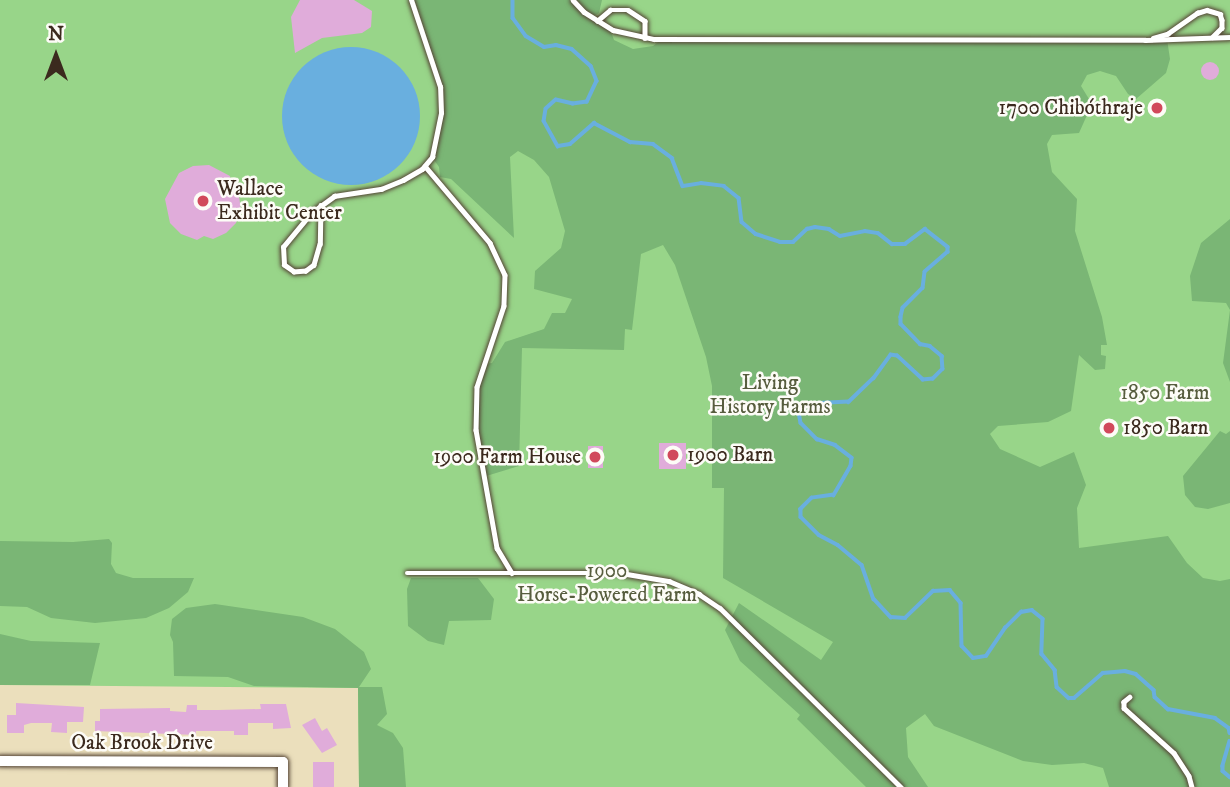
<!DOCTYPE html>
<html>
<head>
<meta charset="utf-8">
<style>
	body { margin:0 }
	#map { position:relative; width:1230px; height:787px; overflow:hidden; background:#ebdfbc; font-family:"IM FELL DW Pica",serif }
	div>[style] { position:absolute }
	.green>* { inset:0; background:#98d589 }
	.forest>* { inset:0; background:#7ab675 }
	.water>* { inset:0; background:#69afdf }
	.round { border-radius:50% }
	.stream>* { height:3.5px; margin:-1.75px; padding:0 1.75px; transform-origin:1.75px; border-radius:1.75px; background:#69afdf }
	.building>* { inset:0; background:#e0acda; transform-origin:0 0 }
	.roads { filter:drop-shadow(0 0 2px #554536) drop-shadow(0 0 2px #554536) }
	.lane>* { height:4.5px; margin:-2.25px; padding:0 2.25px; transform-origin:2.25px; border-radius:2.25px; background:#fff }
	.street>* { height:10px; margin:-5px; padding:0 5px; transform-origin:5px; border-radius:5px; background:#fff }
	.dots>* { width:19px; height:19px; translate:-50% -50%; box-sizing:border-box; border:4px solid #fdfcf7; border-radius:50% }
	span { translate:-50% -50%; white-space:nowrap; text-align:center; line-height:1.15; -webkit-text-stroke:5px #fdfcf7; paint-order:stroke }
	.poi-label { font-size:21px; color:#3b2a1e }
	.right { translate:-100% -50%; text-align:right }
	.left { translate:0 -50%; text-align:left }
	.park-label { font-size:21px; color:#575d3e }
	.street-label { font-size:21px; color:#3b2a1e }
	.north { position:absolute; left:21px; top:21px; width:70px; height:70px; -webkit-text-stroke:5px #fdfcf7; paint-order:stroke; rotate:0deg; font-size:19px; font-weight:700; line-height:28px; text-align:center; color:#3b2a1e }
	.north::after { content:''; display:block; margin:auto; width:24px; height:32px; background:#3b2a1e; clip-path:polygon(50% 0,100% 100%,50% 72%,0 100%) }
</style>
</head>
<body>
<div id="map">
	<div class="green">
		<i style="clip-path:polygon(0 0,1230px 0,1230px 787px,359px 787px,358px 688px,0 685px)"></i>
	</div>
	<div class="forest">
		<i style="clip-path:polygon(411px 0,602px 0,599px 13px,592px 17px,610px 29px,614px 40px,633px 49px,653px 46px,662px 39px,1167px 39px,1170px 59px,1166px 73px,1136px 99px,1128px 94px,1116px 76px,1100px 71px,1087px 75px,1081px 86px,1092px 104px,1079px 133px,1052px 135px,1047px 144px,1052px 172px,1077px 199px,1075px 231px,1102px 317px,1107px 345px,1101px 345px,1101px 355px,1106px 356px,1105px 369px,1095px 370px,1079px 355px,1071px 411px,1048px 422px,998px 426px,990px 434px,1000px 449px,1040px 467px,1074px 452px,1086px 485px,1077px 508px,1079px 548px,1168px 536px,1187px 563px,1203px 578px,1220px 581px,1230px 579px,1230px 787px,1109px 787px,1103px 768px,1084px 763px,1052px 765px,1023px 761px,934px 726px,925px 714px,906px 728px,908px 757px,928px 787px,866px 787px,797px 719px,800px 715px,740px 661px,725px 630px,739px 603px,821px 660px,833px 642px,723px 578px,724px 488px,712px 488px,712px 386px,706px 357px,675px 265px,663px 245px,641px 254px,632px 330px,625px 329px,624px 350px,522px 348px,519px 466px,483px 477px,476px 430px,477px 387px,483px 364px,492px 363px,505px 342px,544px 329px,552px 313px,565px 313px,572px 299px,534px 289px,535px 271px,561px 248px,565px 231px,549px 177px,534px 160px,518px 151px,510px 157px,514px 238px,451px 179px,440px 177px,439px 167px,432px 157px,441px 113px,440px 87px)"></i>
		<i style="clip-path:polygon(1230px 219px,1230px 382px,1223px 363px,1230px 310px,1226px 303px,1192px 301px,1190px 276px,1201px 243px)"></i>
		<i style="clip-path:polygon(1220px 431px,1226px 434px,1230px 431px,1230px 503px,1208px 509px,1195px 507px,1185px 495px,1183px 476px)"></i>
		<i style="clip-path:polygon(109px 539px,112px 543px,111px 564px,116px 573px,133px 578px,194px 578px,188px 592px,169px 608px,146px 618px,95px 623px,51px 618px,27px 607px,0 606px,0 541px,73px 542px)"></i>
		<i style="clip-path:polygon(411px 578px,478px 578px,494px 599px,491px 620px,449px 621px,444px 645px,428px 641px,408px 626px,407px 589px)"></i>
		<i style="clip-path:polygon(215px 604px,303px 617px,335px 629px,364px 652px,371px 669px,359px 687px,382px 687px,387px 714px,377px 725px,393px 733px,403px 748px,406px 787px,359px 787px,358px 688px,254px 686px,228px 677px,174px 676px,173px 642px,170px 635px,172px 619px,186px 608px)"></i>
		<i style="clip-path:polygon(0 634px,31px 641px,100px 643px,90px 685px,0 685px)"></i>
	</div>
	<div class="water">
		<i class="round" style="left:282px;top:47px;width:138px;height:138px"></i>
	</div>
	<div class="stream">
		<i style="left:513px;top:0;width:18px;rotate:90deg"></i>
		<i style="left:513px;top:18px;width:22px;rotate:54deg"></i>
		<i style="left:526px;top:36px;width:21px;rotate:31deg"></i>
		<i style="left:544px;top:47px;width:12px;rotate:-9deg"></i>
		<i style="left:556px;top:45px;width:16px;rotate:14deg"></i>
		<i style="left:572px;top:49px;width:25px;rotate:42deg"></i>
		<i style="left:591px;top:66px;width:16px;rotate:68deg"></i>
		<i style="left:597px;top:81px;width:23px;rotate:115deg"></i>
		<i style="left:587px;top:102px;width:14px;rotate:172deg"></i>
		<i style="left:573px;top:104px;width:17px;rotate:-167deg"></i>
		<i style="left:556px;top:100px;width:13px;rotate:138deg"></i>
		<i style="left:546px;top:109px;width:12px;rotate:99deg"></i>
		<i style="left:544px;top:121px;width:29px;rotate:61deg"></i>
		<i style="left:558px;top:146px;width:12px;rotate:-9deg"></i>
		<i style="left:570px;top:144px;width:32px;rotate:-41deg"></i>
		<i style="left:594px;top:123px;width:41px;rotate:27.8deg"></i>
		<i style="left:630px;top:142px;width:23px;rotate:5deg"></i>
		<i style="left:653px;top:144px;width:24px;rotate:36deg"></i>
		<i style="left:672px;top:158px;width:30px;rotate:69deg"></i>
		<i style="left:683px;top:186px;width:18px;rotate:-9deg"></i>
		<i style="left:701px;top:183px;width:23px;rotate:7deg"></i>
		<i style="left:724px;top:186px;width:19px;rotate:39deg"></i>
		<i style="left:739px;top:198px;width:24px;rotate:83deg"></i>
		<i style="left:742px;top:222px;width:18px;rotate:41deg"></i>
		<i style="left:756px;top:234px;width:25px;rotate:18deg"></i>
		<i style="left:780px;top:242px;width:13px"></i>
		<i style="left:793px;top:242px;width:19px;rotate:-43deg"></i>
		<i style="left:807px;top:229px;width:8px;rotate:-14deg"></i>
		<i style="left:815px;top:227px;width:14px;rotate:8deg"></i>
		<i style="left:829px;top:229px;width:13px;rotate:32deg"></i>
		<i style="left:840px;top:236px;width:25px;rotate:-11deg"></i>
		<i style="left:865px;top:231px;width:13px;rotate:9deg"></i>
		<i style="left:878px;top:233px;width:18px;rotate:38deg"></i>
		<i style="left:892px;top:244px;width:13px"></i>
		<i style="left:905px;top:244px;width:25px;rotate:-37deg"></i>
		<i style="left:925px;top:229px;width:29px;rotate:38deg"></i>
		<i style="left:948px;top:247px;width:5px;rotate:90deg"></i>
		<i style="left:948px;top:252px;width:30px;rotate:139deg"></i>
		<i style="left:925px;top:272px;width:16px;rotate:97deg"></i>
		<i style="left:923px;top:288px;width:28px;rotate:135deg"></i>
		<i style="left:903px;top:308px;width:9px;rotate:103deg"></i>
		<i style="left:901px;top:317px;width:7px;rotate:90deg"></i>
		<i style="left:901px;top:324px;width:28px;rotate:46deg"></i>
		<i style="left:920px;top:344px;width:10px;rotate:11deg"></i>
		<i style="left:930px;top:346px;width:16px;rotate:40deg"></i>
		<i style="left:942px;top:356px;width:13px;rotate:86deg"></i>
		<i style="left:943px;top:369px;width:14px;rotate:135deg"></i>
		<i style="left:933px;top:379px;width:10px;rotate:174deg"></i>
		<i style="left:923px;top:380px;width:35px;rotate:-137deg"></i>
		<i style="left:897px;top:356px;width:6px;rotate:-171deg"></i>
		<i style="left:891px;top:355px;width:29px;rotate:126deg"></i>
		<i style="left:874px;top:378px;width:35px;rotate:136deg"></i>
		<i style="left:849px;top:402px;width:41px;rotate:177.2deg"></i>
		<i style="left:808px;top:404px;width:12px;rotate:138deg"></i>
		<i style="left:799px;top:412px;width:11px;rotate:80deg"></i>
		<i style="left:801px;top:423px;width:23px;rotate:45deg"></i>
		<i style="left:817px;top:439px;width:19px;rotate:18deg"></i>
		<i style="left:835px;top:445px;width:21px;rotate:37deg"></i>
		<i style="left:852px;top:458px;width:8px;rotate:97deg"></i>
		<i style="left:851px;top:466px;width:34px;rotate:120deg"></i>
		<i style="left:834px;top:495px;width:22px;rotate:172deg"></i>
		<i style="left:812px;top:498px;width:16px;rotate:135deg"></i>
		<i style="left:801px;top:509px;width:8px;rotate:90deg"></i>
		<i style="left:801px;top:517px;width:25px;rotate:45deg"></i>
		<i style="left:819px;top:535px;width:21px;rotate:28deg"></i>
		<i style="left:838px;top:545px;width:31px;rotate:40deg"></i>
		<i style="left:862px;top:565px;width:36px;rotate:71deg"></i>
		<i style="left:874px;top:599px;width:25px;rotate:47deg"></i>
		<i style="left:891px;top:617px;width:14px;rotate:4deg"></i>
		<i style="left:905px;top:618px;width:39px;rotate:-44deg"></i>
		<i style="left:933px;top:591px;width:17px;rotate:-3deg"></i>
		<i style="left:950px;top:590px;width:17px;rotate:50deg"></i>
		<i style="left:961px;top:603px;width:43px;rotate:88.7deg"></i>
		<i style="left:962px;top:646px;width:16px;rotate:47deg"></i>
		<i style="left:973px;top:658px;width:13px;rotate:-9deg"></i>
		<i style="left:986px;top:656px;width:34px;rotate:-56deg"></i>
		<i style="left:1005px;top:628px;width:23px;rotate:-45deg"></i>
		<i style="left:1021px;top:612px;width:11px;rotate:-10deg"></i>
		<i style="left:1032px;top:610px;width:14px;rotate:39deg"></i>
		<i style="left:1043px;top:619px;width:35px;rotate:92deg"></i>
		<i style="left:1042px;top:654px;width:21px;rotate:51deg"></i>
		<i style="left:1055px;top:670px;width:17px;rotate:83deg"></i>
		<i style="left:1057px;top:687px;width:16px;rotate:43deg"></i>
		<i style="left:1069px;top:698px;width:5px"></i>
		<i style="left:1074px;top:698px;width:38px;rotate:-41deg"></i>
		<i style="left:1103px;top:673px;width:22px;rotate:-5deg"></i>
		<i style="left:1125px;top:671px;width:11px;rotate:15deg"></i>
		<i style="left:1136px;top:674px;width:24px;rotate:42deg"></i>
		<i style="left:1154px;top:690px;width:7px;rotate:82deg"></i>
		<i style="left:1155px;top:697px;width:18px;rotate:43deg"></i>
		<i style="left:1168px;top:709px;width:48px;rotate:10.8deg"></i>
		<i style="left:1215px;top:718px;width:17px;rotate:36deg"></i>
		<i style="left:1229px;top:728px;width:5px;rotate:79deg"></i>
		<i style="left:1230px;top:741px;width:26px;rotate:106deg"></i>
		<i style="left:1223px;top:766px;width:5px;rotate:90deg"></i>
		<i style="left:1223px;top:771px;width:9px;rotate:41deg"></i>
	</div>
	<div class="building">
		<i style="clip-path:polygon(300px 0,354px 0,372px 11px,371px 27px,362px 33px,322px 38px,295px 53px,291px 17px)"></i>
		<i class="round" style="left:1201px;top:62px;width:18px;height:18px"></i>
		<i style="clip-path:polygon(209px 165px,230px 176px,232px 186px,238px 189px,241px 210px,236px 223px,226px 233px,213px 239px,204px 236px,197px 240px,181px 234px,170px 223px,165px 199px,179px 173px,193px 166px)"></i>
		<i style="left:659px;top:443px;width:27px;height:26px"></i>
		<i style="left:588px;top:446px;width:15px;height:22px"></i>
		<i style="clip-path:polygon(16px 703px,84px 707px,83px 722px,67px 722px,67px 733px,51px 732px,52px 723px,31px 723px,24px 725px,24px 733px,7px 733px,7px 715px,16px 715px)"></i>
		<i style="clip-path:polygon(260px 704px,286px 704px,291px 728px,273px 729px,273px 723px,248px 723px,248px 735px,234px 735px,234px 731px,196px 731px,196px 735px,95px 731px,95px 721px,100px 721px,100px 709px,170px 708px,170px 711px,186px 712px,187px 705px,197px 705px,197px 710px,218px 710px,261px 709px)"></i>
		<i style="clip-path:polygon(315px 718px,322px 731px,327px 728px,337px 745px,322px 753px,302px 725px)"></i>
		<i style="left:313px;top:762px;width:21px;height:25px"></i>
	</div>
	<div class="roads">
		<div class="lane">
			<i style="left:573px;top:0;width:16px;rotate:47deg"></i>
			<i style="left:584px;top:12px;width:34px;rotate:32deg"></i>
			<i style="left:613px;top:30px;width:42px;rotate:12.4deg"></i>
			<i style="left:654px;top:39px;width:491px;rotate:0.1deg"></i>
			<i style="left:1145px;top:40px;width:85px;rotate:-2deg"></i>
			<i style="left:597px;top:21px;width:17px;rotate:-40deg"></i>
			<i style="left:610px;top:10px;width:18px"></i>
			<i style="left:628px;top:10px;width:20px;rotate:33deg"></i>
			<i style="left:645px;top:21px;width:17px;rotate:90deg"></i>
			<i style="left:1153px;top:38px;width:15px;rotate:-16deg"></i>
			<i style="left:1167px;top:34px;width:37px;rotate:-35deg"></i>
			<i style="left:1197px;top:13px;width:10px;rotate:-17deg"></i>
			<i style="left:1207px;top:10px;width:14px;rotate:17deg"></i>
			<i style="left:1220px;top:14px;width:6px;rotate:72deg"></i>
			<i style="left:1222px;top:20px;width:8px;rotate:90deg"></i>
			<i style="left:1222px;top:28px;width:13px;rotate:135deg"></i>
			<i style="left:425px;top:166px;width:101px;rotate:49.8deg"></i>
			<i style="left:490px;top:243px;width:35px;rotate:65deg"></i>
			<i style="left:505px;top:275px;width:31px;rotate:92deg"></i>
			<i style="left:504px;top:306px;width:85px;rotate:108.4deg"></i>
			<i style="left:477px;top:387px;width:43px;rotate:91.3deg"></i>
			<i style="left:476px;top:430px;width:120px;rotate:79.9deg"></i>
			<i style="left:497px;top:548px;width:29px;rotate:59deg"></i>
			<i style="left:321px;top:205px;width:39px;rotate:91deg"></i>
			<i style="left:320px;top:244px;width:22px;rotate:106deg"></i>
			<i style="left:314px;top:265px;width:10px;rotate:143deg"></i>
			<i style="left:306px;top:271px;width:12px;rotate:175deg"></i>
			<i style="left:294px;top:272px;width:12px;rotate:-145deg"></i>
			<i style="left:284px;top:265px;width:18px;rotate:-93deg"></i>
			<i style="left:283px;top:247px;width:44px;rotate:-50.5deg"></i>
			<i style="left:311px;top:213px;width:29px;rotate:-36deg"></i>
			<i style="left:334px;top:196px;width:48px;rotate:-8.5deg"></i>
			<i style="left:381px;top:189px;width:24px;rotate:-22deg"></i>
			<i style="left:403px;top:180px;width:22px;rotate:-30deg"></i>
			<i style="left:422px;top:169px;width:16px;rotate:-50deg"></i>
			<i style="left:432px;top:157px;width:45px;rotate:-78.4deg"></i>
			<i style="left:441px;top:113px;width:26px;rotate:-92deg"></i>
			<i style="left:440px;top:87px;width:92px;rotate:-108.4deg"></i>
			<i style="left:407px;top:573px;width:214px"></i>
			<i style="left:621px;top:573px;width:49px;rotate:9.5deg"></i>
			<i style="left:669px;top:581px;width:33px;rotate:23deg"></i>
			<i style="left:699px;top:594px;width:25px;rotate:34deg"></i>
			<i style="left:720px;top:608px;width:255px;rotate:44.7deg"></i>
			<i style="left:1130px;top:697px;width:8px;rotate:140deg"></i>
			<i style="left:1124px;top:702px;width:6px;rotate:90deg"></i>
			<i style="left:1124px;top:708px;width:67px;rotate:42deg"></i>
			<i style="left:1174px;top:753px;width:27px;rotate:57deg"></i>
			<i style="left:1189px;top:776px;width:11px;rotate:75deg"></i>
		</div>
		<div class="street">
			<i style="left:0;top:761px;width:283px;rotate:0.2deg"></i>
			<i style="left:283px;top:762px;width:25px;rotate:90deg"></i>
		</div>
	</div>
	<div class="dots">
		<i style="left:1157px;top:108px;background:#d1495b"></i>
		<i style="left:203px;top:201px;background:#d1495b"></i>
		<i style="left:1109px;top:428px;background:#d1495b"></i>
		<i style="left:673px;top:455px;background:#d1495b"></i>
		<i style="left:595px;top:457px;background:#d1495b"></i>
	</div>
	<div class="poi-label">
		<span class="right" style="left:1143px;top:108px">1700 Chibóthraje</span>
		<span class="left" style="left:217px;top:201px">Wallace<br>Exhibit Center</span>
		<span class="left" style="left:1123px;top:428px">1850 Barn</span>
		<span class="left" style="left:687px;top:455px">1900 Barn</span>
		<span class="right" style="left:581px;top:457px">1900 Farm House</span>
	</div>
	<div class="park-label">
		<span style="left:770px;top:395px">Living<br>History Farms</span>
		<span style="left:1165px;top:393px">1850 Farm</span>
		<span style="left:607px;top:583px">1900<br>Horse-Powered Farm</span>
	</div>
	<div class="street-label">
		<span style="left:142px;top:743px">Oak Brook Drive</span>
	</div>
	<div class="north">N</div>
</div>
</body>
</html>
